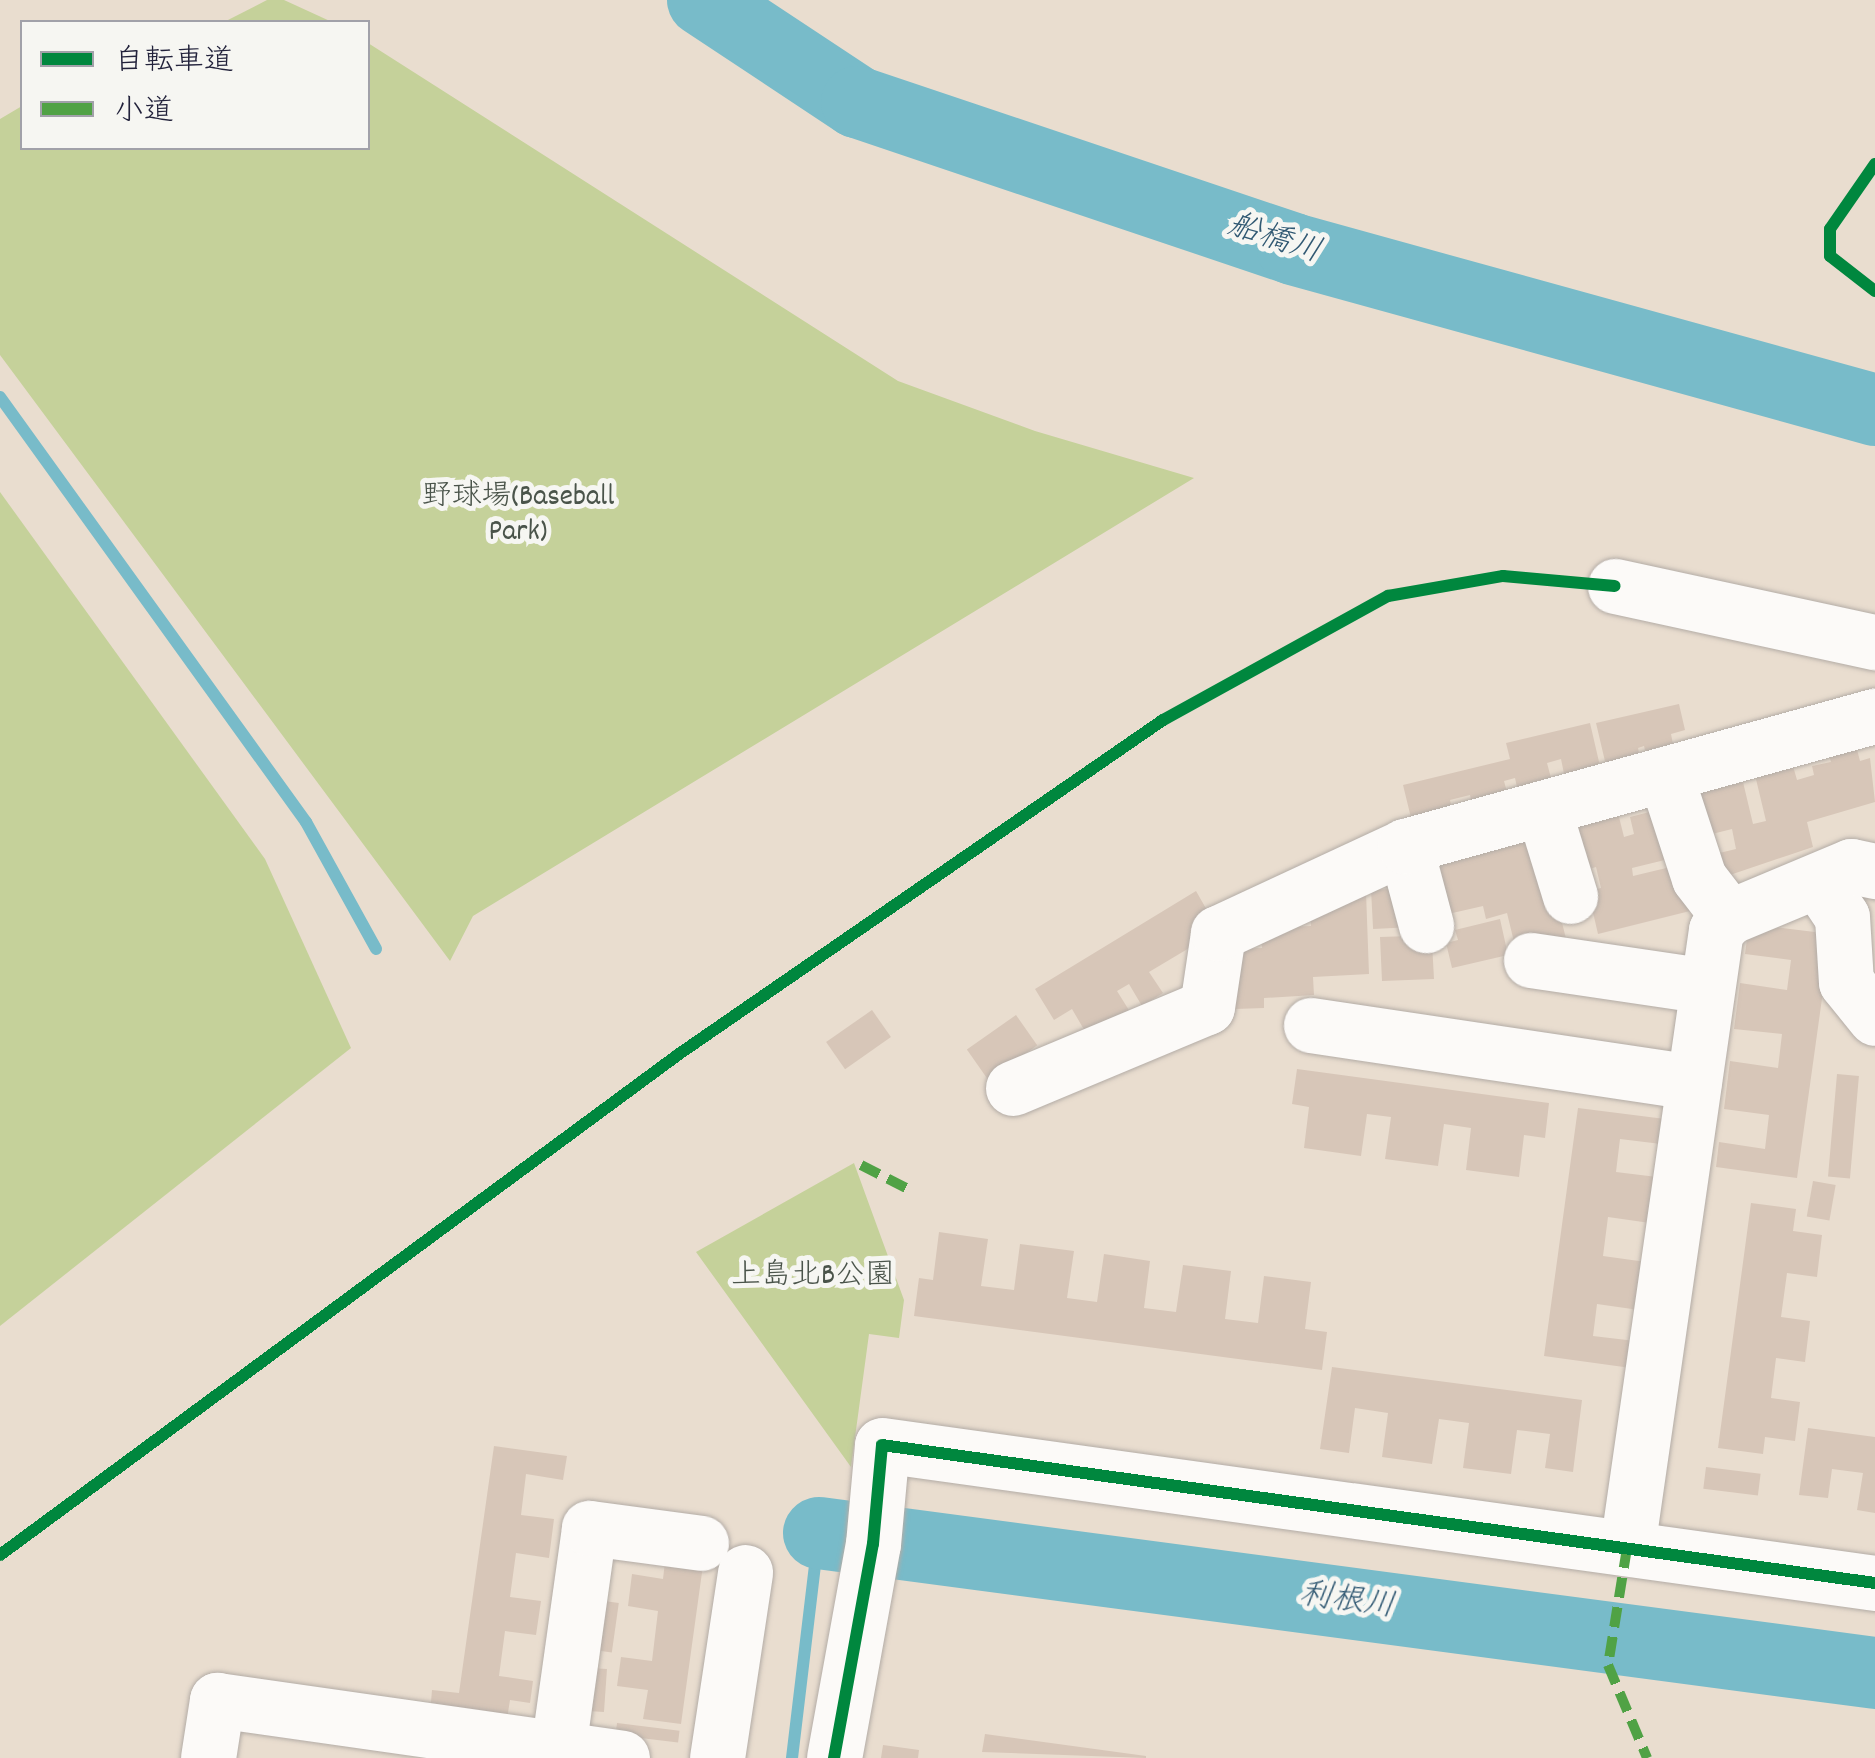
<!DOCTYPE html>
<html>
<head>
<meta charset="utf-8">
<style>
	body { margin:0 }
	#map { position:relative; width:1875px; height:1758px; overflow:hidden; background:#e9ddcf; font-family:Dekko,"Klee One",sans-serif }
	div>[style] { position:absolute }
	.green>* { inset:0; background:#c5d19a }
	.stream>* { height:12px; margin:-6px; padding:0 6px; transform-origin:6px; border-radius:6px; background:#78bbc9 }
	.river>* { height:72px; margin:-36px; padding:0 36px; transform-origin:36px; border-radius:36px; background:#78bbc9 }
	.building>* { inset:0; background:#d7c6b8; transform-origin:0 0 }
	.roads { filter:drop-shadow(0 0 2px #b3aca6) drop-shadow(0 0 2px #b3aca6) }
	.minor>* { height:55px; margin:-27.5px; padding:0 27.5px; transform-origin:27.5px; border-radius:27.5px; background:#fcfaf8 }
	.quiet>* { height:10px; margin-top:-5px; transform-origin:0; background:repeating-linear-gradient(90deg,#50a245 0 20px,transparent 0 30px) }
	.cycleway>* { height:12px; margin:-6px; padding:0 6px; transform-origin:6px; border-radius:6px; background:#00873e }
	span { translate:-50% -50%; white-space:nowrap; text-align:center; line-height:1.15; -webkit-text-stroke:10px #f6f6f2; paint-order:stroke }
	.park-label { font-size:30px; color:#4a544a }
	.water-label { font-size:32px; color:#315973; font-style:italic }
	.legend { position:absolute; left:20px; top:20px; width:350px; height:130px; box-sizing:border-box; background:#f6f6f2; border:2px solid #a1a1a9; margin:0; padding:12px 18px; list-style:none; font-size:30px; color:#22223b }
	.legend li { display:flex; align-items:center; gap:20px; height:50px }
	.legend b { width:50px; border:2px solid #a1a1a9 }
</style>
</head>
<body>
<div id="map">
	<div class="green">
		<i style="clip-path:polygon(267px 0,284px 0,332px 22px,224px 22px)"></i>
		<i style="clip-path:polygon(368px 43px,898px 381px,1035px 431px,1194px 478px,473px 916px,450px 961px,0 355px,0 119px,22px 106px,22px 148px,368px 148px)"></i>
		<i style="clip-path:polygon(0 492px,265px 859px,351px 1048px,0 1326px)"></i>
		<i style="clip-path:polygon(854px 1163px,904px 1300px,899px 1338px,869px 1334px,851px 1467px,696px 1252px)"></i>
	</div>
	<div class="stream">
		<i style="left:0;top:397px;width:524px;rotate:54.25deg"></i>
		<i style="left:306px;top:822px;width:145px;rotate:61.1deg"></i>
		<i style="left:792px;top:1758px;width:227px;rotate:-83.2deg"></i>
	</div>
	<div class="river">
		<i style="left:703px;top:0;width:185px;rotate:33.5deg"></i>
		<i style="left:857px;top:102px;width:460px;rotate:18.6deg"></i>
		<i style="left:1293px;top:249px;width:604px;rotate:15.46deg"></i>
		<i style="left:819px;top:1533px;width:1065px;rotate:7.55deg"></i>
	</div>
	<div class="building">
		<i style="clip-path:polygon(1679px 704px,1685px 730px,1671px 734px,1676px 759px,1649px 766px,1644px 746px,1638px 748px,1642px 765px,1608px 774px,1596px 723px)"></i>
		<i style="clip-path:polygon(1590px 723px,1603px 779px,1567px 788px,1561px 759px,1547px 763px,1555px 793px,1520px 801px,1515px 778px,1504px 781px,1510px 804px,1474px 813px,1470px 795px,1450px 800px,1454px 817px,1413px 826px,1403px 785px,1510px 759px,1506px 743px)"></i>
		<i style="clip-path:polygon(1855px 742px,1860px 761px,1870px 758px,1875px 802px,1807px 822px,1813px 847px,1721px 878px,1715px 854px,1736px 849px,1732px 829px,1708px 835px,1697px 793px,1743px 782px,1753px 824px,1766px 821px,1755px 775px,1793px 766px,1797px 780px,1814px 775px,1812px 766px,1831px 762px,1827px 748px)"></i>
		<i style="clip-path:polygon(1665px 808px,1677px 857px,1632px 868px,1633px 876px,1683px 864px,1694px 910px,1598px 934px,1588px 891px,1601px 888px,1596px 867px,1583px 871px,1571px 824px,1618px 813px,1624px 837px,1634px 834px,1630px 817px)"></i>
		<i style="clip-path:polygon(1541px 835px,1566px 939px,1516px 950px,1507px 913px,1486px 919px,1483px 906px,1448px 914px,1434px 860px)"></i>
		<i style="left:1411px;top:888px;width:39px;height:40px;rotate:87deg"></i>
		<i style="clip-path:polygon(1196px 891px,1208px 912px,1206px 938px,1149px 972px,1163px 993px,1142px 1006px,1129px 984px,1117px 991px,1132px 1015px,1086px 1033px,1072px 1009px,1054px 1020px,1035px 989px)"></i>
		<i style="clip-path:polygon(1366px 892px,1369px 974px,1313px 977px,1314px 995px,1264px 998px,1264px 1008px,1235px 1009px,1231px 949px,1262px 948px,1261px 928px,1311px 926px,1310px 904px)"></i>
		<i style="clip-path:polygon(1500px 919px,1508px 955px,1452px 968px,1446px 943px,1458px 940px,1455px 930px)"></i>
		<i style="clip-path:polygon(1749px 924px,1831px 934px,1797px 1178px,1716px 1167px,1719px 1142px,1765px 1149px,1769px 1115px,1724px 1109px,1730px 1061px,1778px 1068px,1782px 1034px,1734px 1029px,1740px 983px,1787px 990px,1791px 960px,1745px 954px)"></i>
		<i style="clip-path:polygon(1410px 936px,1432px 943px,1434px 979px,1382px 981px,1380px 937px)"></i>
		<i style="left:872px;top:1010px;width:33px;height:56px;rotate:55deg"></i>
		<i style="left:1016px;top:1015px;width:37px;height:60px;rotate:55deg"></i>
		<i style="clip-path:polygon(1297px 1069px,1549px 1103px,1545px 1138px,1524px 1135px,1519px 1177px,1466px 1170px,1471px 1128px,1444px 1124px,1438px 1166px,1385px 1159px,1391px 1117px,1367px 1114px,1361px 1156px,1304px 1148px,1309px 1107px,1292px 1104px)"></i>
		<i style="left:1837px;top:1074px;width:22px;height:103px;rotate:5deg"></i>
		<i style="clip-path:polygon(1578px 1108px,1665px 1119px,1661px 1144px,1620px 1139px,1616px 1172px,1657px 1177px,1650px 1223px,1608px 1217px,1603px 1256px,1646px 1262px,1639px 1310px,1597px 1304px,1593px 1336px,1635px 1341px,1631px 1368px,1544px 1356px)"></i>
		<i style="left:1813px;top:1181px;width:23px;height:36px;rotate:10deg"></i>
		<i style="clip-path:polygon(1751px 1203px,1796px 1209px,1793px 1231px,1822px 1235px,1817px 1277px,1787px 1273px,1781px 1317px,1810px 1321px,1805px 1362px,1776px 1358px,1771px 1398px,1800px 1402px,1795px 1441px,1765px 1437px,1763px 1454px,1718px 1448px)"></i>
		<i style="clip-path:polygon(939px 1232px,988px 1239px,981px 1286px,1014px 1290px,1020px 1244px,1074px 1251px,1067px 1298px,1097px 1302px,1104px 1254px,1150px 1261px,1144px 1308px,1176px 1312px,1183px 1265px,1231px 1271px,1225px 1319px,1258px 1323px,1264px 1276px,1311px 1282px,1305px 1329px,1327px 1332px,1322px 1370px,914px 1316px,919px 1278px,933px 1280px)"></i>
		<i style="clip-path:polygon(1332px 1367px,1582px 1400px,1573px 1472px,1545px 1468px,1550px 1434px,1517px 1430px,1511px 1474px,1463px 1468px,1469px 1423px,1439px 1419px,1432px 1464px,1382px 1457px,1388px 1413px,1355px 1408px,1349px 1453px,1320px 1449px)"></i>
		<i style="clip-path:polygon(1808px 1428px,1875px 1437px,1875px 1513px,1857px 1510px,1863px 1473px,1832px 1469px,1828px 1498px,1799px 1495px)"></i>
		<i style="clip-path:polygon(494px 1446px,567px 1456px,563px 1480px,526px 1474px,521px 1515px,554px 1519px,549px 1558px,516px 1553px,510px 1597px,541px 1601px,536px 1635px,505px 1631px,499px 1676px,533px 1681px,530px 1703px,510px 1700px,506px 1725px,430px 1714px,432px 1690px,459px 1693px)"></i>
		<i style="left:1706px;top:1467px;width:55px;height:22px;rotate:7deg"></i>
		<i style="clip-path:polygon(666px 1553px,704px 1558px,681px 1724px,643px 1719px,648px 1690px,617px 1686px,621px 1657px,652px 1661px,658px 1611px,628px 1606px,632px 1574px,663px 1579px)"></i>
		<i style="left:597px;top:1600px;width:22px;height:50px;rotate:8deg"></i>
		<i style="left:591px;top:1668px;width:16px;height:43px;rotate:4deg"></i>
		<i style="left:617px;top:1723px;width:63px;height:12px;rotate:7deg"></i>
		<i style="clip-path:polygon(985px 1734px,1146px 1756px,1146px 1758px,982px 1752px)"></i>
		<i style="clip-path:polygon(883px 1745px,919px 1750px,918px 1758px,881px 1758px)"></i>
	</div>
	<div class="roads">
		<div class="minor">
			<i style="left:1615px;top:586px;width:266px;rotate:12.2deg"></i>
			<i style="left:1665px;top:774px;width:109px;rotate:71.9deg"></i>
			<i style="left:1699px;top:878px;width:49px;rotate:52.4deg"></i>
			<i style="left:1543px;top:808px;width:92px;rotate:72.9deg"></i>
			<i style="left:1405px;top:846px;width:82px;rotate:75.1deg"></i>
			<i style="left:1818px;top:881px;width:43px;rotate:56.3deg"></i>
			<i style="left:1842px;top:917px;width:65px;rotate:86.5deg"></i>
			<i style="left:1846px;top:982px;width:46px;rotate:51.1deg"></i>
			<i style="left:1531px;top:960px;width:178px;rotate:8.4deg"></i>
			<i style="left:1311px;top:1025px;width:387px;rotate:8.5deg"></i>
			<i style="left:1013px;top:1088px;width:210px;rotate:-22.7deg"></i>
			<i style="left:1207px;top:1007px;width:75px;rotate:-81.5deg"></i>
			<i style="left:1218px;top:933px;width:206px;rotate:-24.9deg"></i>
			<i style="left:1405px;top:846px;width:488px;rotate:-15.5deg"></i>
			<i style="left:1627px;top:1548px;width:624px;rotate:-81.81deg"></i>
			<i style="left:1716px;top:930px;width:18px;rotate:-45deg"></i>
			<i style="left:1729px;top:917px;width:132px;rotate:-22.7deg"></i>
			<i style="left:1851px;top:866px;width:25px;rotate:12deg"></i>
			<i style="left:558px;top:1749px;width:223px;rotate:-82deg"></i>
			<i style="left:589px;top:1528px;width:113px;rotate:7.6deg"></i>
			<i style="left:208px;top:1758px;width:59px;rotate:-81.2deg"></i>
			<i style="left:217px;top:1700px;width:409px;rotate:8.1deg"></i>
			<i style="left:717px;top:1758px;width:188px;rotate:-81.4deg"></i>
			<i style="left:834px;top:1758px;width:218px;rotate:-79.7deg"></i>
			<i style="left:873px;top:1544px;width:99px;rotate:-84.8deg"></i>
			<i style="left:882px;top:1445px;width:1003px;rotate:7.91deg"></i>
		</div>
	</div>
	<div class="quiet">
		<i style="left:861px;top:1165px;width:55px;rotate:27deg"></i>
		<i style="left:1627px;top:1548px;width:119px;rotate:99.2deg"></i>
		<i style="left:1608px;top:1665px;width:101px;rotate:67.2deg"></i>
	</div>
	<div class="cycleway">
		<i style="left:1875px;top:164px;width:79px;rotate:124.7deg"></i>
		<i style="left:1830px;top:229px;width:27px;rotate:90deg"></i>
		<i style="left:1830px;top:256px;width:57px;rotate:37.9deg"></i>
		<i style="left:0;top:1555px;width:844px;rotate:-36.42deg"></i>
		<i style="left:679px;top:1054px;width:588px;rotate:-34.61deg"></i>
		<i style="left:1163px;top:720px;width:257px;rotate:-28.9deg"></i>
		<i style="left:1388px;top:596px;width:117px;rotate:-9.9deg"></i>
		<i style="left:1503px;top:576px;width:112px;rotate:5.1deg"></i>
		<i style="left:834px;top:1758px;width:218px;rotate:-79.7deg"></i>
		<i style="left:873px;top:1544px;width:99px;rotate:-84.8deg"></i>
		<i style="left:882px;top:1445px;width:1003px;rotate:7.91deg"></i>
	</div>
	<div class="park-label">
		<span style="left:518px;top:516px">野球場(Baseball<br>Park)</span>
		<span style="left:813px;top:1278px">上島北B公園</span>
	</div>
	<div class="water-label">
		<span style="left:1274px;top:241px;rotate:18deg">船橋川</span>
		<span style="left:1347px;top:1603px;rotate:8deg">利根川</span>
	</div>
	<ul class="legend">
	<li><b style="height:12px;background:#00873e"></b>自転車道</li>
	<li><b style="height:12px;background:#50a245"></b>小道</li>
	</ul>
</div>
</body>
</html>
